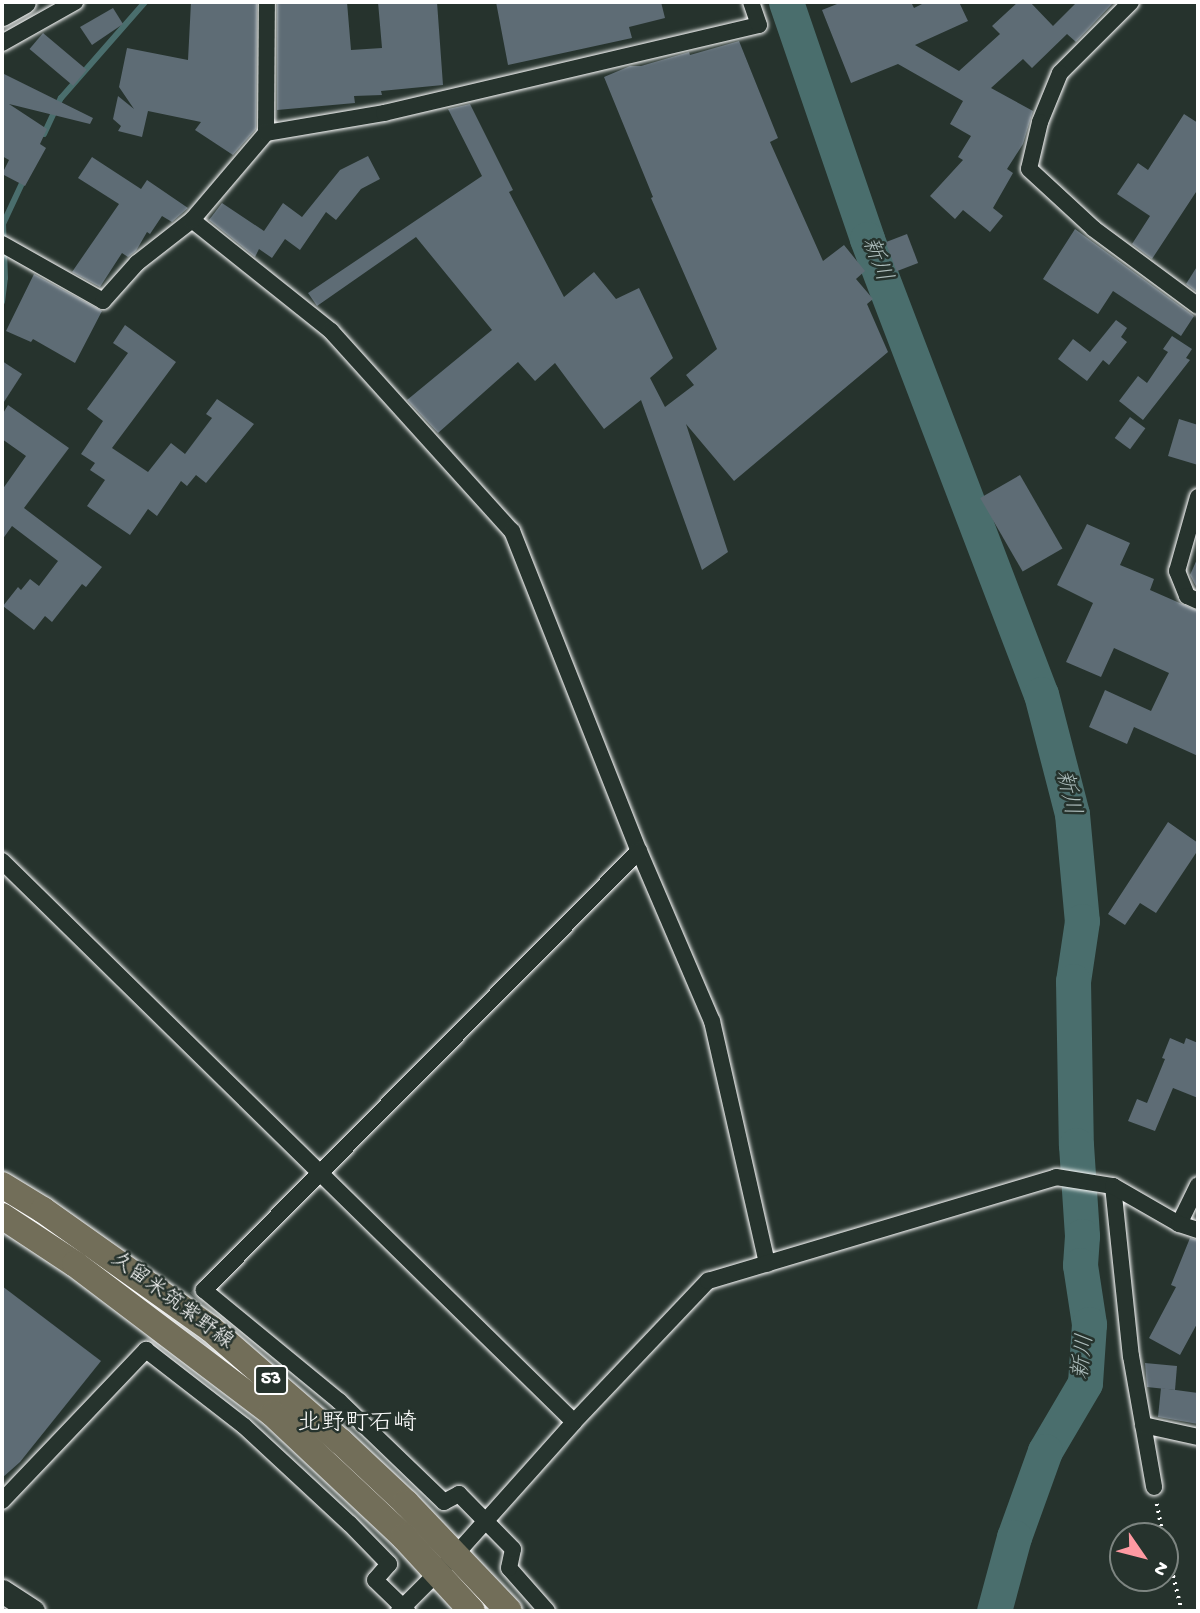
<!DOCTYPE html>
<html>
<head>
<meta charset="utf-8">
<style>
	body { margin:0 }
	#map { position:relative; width:1200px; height:1613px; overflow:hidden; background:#26332d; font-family:"Gochi Hand","Klee One",sans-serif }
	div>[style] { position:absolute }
	.stream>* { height:6px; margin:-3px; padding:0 3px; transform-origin:3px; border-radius:3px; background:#4a6e6d }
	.river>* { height:35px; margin:-17.5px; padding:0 17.5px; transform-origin:17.5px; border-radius:17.5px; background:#4a6e6d }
	.building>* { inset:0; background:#5e6c75; transform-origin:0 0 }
	.minor-tunnel>* { height:16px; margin-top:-8px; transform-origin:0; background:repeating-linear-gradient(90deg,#3c4742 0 16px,transparent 0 24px) }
	.path>* { height:3.5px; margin-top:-1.75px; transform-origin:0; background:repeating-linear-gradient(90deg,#fff 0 2px,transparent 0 7px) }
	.roads { filter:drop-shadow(0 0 2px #fff) drop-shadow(0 0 2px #fff) }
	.minor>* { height:16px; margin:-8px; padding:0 8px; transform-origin:8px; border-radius:8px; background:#26332d }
	.tertiary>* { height:21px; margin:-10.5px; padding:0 10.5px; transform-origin:10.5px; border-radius:10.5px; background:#26332d }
	.secondary>* { height:23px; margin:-11.5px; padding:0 11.5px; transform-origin:11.5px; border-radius:11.5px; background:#26332d }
	.primary>* { height:26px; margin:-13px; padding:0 13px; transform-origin:13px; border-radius:13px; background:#726e59 }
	span { translate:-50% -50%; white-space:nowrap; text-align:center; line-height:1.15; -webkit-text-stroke:5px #26332d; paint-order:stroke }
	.shield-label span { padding:2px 5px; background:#26332d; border:2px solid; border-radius:5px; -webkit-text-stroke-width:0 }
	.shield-label { font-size:19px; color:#fff; font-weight:700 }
	.street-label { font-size:21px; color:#fff }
	.water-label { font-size:23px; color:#aebebd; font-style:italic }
	.quarter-label { font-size:24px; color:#fff }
	.frame { position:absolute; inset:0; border:4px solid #fff; pointer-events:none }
	.north { position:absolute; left:1109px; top:1522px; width:70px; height:70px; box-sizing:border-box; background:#26332d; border:2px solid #7d8581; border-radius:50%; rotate:125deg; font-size:19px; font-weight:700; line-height:28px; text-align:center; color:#fff }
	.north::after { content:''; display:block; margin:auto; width:24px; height:32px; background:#ff9aa2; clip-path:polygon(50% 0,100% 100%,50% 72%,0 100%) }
</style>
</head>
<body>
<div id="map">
	<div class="stream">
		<i style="left:44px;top:134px;width:40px;rotate:-65deg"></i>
		<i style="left:61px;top:98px;width:128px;rotate:-48.8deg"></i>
		<i style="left:2px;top:302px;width:24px;rotate:-83deg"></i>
		<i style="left:5px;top:278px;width:54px;rotate:-92.1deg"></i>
		<i style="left:3px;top:224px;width:50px;rotate:-65deg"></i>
	</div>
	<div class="river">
		<i style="left:786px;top:2px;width:250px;rotate:71.1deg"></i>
		<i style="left:867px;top:239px;width:487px;rotate:69.1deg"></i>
		<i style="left:1041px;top:694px;width:124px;rotate:75.5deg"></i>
		<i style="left:1072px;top:814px;width:107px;rotate:84.7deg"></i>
		<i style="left:1082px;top:921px;width:61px;rotate:98.5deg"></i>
		<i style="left:1073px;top:981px;width:164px;rotate:89deg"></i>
		<i style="left:1076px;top:1145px;width:91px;rotate:86.2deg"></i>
		<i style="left:1082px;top:1236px;width:29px;rotate:94deg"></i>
		<i style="left:1080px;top:1265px;width:60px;rotate:81.3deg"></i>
		<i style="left:1089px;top:1324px;width:59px;rotate:93.9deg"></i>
		<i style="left:1085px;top:1383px;width:79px;rotate:120.5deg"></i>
		<i style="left:1045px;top:1451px;width:91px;rotate:109.8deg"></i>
		<i style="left:1014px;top:1537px;width:77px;rotate:105.1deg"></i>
	</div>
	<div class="building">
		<i style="clip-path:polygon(191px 2px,257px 2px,256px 129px,233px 155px,195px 130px,201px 122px,148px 111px,142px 137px,118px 131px,121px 126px,113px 119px,118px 96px,134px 109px,119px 87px,127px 48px,188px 60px)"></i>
		<i style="clip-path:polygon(277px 2px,347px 2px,351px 50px,382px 48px,378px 2px,437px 2px,443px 85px,381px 91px,382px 95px,354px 96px,355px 103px,277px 110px)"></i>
		<i style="clip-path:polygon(496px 2px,661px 2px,665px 18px,629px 27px,632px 38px,508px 65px)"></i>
		<i style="clip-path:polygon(842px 2px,911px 2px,914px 8px,926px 2px,959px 2px,968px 21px,915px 45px,959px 71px,1000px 34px,992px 26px,1018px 2px,1030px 2px,1053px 26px,1077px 2px,1114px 2px,1076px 42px,1067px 34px,1032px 68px,1023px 59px,991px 88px,1033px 111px,1023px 144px,1007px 169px,1013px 173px,993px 208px,1003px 216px,990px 232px,963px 210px,955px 219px,930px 196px,963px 160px,958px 157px,971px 136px,950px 124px,963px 101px,898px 64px,851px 83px,822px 10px)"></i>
		<i style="clip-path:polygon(113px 8px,123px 24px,92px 45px,80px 27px)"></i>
		<i style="left:43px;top:33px;width:57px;height:21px;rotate:40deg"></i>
		<i style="clip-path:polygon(739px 41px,778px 138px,770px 142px,823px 261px,844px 245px,865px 271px,856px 279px,873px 299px,867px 304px,888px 352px,734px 481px,686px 424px,728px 552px,702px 570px,641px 400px,604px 429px,555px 363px,535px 381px,518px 362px,438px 433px,407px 400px,492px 330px,416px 237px,317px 306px,308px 293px,482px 176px,448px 109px,470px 104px,513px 190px,509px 192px,564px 297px,594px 272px,616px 299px,639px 288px,673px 358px,650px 378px,665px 407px,694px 385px,686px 375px,717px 349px,651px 198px,653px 197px,604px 77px,630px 66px,641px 66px,689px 52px,690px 55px)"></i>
		<i style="clip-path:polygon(2px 73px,93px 118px,90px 124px,9px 104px,47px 129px,40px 144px,46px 148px,25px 186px,2px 174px,9px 160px,2px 156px)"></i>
		<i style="clip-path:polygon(1184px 114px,1198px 123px,1198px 189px,1152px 259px,1132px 244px,1150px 216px,1117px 194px,1138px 163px,1148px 170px)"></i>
		<i style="clip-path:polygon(368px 156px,380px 179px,361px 189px,336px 220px,326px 212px,300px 250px,285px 239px,272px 258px,259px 249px,255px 257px,209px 220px,222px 203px,264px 231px,283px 203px,302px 217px,340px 170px)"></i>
		<i style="clip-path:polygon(92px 157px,141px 189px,147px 180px,188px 208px,172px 222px,162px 216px,150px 234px,147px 232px,136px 251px,128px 257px,122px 253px,100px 287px,72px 272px,119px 204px,78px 178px)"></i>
		<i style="clip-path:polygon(1075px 229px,1194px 316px,1181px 336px,1113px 291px,1098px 314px,1043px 279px)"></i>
		<i style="left:907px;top:234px;width:31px;height:23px;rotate:69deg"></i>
		<i style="clip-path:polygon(1198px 265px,1198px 293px,1186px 284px)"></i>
		<i style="clip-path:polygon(34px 274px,102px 311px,75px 363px,33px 339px,31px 342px,6px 331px)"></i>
		<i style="clip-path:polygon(1116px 320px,1127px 328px,1121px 337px,1127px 342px,1109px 365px,1103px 360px,1087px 381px,1058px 359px,1073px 339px,1090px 352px)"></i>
		<i style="clip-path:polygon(125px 325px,176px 362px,112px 448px,148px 472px,171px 443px,185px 454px,212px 418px,206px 414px,217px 399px,254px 424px,206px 483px,196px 475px,187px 486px,181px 481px,157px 516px,148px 509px,130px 535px,87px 506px,105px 480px,90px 470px,95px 463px,81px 454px,103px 421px,87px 409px,128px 353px,113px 343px)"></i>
		<i style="clip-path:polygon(1172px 336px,1192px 349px,1186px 358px,1190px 360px,1143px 420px,1119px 401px,1138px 376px,1147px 383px,1168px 352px,1163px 349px)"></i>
		<i style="clip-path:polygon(2px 361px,22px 374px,2px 405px)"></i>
		<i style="clip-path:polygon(8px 405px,69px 448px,24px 508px,102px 567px,86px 587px,82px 584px,52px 622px,45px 616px,34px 630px,3px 606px,18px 587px,21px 590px,30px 579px,39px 586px,58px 561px,12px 526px,2px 540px,2px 490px,26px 456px,2px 439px,2px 415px)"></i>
		<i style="left:1130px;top:417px;width:19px;height:26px;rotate:36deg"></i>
		<i style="clip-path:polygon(1179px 419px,1198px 425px,1198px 465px,1168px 456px)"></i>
		<i style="left:1020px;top:475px;width:85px;height:46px;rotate:60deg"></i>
		<i style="clip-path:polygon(1087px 524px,1130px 543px,1120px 565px,1154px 579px,1150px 590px,1198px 611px,1198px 756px,1134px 727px,1127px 744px,1089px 727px,1105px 690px,1151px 711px,1169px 673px,1114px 648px,1101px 677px,1066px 662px,1093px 603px,1057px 585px)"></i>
		<i style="clip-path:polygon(1198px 557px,1198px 590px,1190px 575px)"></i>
		<i style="clip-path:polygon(1168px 822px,1198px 843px,1198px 850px,1156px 913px,1140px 903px,1125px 925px,1108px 914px)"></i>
		<i style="clip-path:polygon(1170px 1038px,1184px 1044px,1186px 1038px,1198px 1043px,1198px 1098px,1173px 1088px,1155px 1131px,1128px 1121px,1137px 1099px,1147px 1103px,1165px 1059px,1162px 1058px)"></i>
		<i style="clip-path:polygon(1190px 1238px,1198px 1240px,1198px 1322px,1180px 1355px,1149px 1338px,1176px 1287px,1171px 1285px)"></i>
		<i style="clip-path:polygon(2px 1286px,101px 1361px,20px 1462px,2px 1478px)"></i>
		<i style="clip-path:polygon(1145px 1363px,1177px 1366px,1175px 1390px,1147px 1387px)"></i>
		<i style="clip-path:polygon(1161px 1388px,1198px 1393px,1198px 1424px,1158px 1417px)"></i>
	</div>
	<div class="minor-tunnel">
		<i style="left:146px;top:1350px;width:83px;rotate:-46deg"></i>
	</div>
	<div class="path">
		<i style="left:1157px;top:1504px;width:33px;rotate:79deg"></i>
		<i style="left:1165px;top:1542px;width:71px;rotate:76.2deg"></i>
	</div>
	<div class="roads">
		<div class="minor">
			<i style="left:1131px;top:2px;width:100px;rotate:135deg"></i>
			<i style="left:1060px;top:73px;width:53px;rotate:112.2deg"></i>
			<i style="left:1040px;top:122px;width:48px;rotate:103.2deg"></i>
			<i style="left:1029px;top:169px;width:88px;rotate:42.7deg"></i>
			<i style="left:1094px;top:229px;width:129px;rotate:36.5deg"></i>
			<i style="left:2px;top:43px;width:84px;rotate:-29.3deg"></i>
			<i style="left:266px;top:133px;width:131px;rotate:-89.6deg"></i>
			<i style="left:192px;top:220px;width:178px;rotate:38.6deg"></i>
			<i style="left:331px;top:331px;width:270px;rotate:47.9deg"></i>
			<i style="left:512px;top:531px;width:344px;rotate:68.4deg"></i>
			<i style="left:639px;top:851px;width:185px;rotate:66.8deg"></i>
			<i style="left:712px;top:1021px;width:249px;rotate:77.2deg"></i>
			<i style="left:2px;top:244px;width:116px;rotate:29.4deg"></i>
			<i style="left:103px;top:301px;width:51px;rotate:-48.2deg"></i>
			<i style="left:137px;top:263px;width:70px;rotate:-38deg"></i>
			<i style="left:192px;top:220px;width:114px;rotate:-49.6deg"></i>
			<i style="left:266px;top:133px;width:120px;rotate:-9.6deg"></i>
			<i style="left:384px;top:113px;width:385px;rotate:-13.2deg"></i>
			<i style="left:759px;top:25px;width:24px;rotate:-109deg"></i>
			<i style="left:1198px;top:497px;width:77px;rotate:105.8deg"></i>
			<i style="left:1177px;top:571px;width:27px;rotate:68deg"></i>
			<i style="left:1187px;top:596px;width:12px;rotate:24deg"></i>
			<i style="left:2px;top:861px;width:801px;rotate:44.44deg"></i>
			<i style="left:1113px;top:1186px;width:171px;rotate:84deg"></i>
			<i style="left:1131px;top:1356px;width:133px;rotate:80deg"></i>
			<i style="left:1179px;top:1224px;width:43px;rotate:-64deg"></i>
			<i style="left:1143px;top:1425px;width:56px;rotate:12.3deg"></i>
			<i style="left:2px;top:1501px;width:209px;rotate:-46.4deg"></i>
			<i style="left:146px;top:1350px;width:124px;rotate:37.8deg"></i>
			<i style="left:244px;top:1426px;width:144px;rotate:42.8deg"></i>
			<i style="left:350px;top:1524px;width:56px;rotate:45.7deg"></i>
			<i style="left:389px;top:1564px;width:21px;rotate:131deg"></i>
			<i style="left:375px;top:1580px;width:45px;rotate:44.1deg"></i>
			<i style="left:399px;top:1611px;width:82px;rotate:-45deg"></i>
			<i style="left:457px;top:1553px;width:176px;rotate:-48.2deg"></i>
			<i style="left:574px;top:1422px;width:195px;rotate:-46.5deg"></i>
			<i style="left:708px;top:1281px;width:363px;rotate:-16.6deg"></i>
			<i style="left:1056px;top:1177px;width:58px;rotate:9deg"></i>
			<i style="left:1113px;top:1186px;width:76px;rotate:29.9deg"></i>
			<i style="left:1179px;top:1224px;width:20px;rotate:18deg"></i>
			<i style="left:547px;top:1611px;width:57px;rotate:-131.5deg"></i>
			<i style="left:509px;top:1568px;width:19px;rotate:-78deg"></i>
			<i style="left:513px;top:1549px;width:77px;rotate:-134.5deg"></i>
			<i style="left:459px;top:1494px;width:17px;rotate:152deg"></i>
			<i style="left:444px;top:1502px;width:146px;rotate:-136.1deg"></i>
			<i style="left:339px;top:1401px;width:175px;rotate:-140.6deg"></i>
			<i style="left:204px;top:1290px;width:618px;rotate:-45.26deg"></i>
		</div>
		<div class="tertiary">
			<i style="left:2px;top:15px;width:26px;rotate:-29deg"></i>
		</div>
		<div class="secondary">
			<i style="left:2px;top:1591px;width:37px;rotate:33deg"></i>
		</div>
		<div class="primary">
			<i style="left:2px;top:1185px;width:48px;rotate:31.4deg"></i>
			<i style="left:43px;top:1210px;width:206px;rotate:35.3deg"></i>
			<i style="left:211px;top:1329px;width:172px;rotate:41deg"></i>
			<i style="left:341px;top:1442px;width:89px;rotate:43.2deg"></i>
			<i style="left:406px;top:1503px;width:149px;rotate:46.4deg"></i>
			<i style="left:2px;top:1216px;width:87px;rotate:33.3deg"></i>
			<i style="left:75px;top:1264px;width:248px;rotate:37.1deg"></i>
			<i style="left:273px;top:1414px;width:180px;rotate:43.2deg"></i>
			<i style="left:404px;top:1537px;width:100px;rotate:47.4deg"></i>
		</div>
	</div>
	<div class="shield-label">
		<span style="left:271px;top:1380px">53</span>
	</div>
	<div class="street-label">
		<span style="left:171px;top:1302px;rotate:37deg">久留米筑紫野線</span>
	</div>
	<div class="water-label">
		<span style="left:875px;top:260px;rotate:69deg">新川</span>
		<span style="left:1066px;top:793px;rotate:77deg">新川</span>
		<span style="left:1085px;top:1357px;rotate:-83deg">新川</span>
	</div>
	<div class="quarter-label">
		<span style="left:357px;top:1425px">北野町石崎</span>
	</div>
	<div class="frame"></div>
	<div class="north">N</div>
</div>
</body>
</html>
